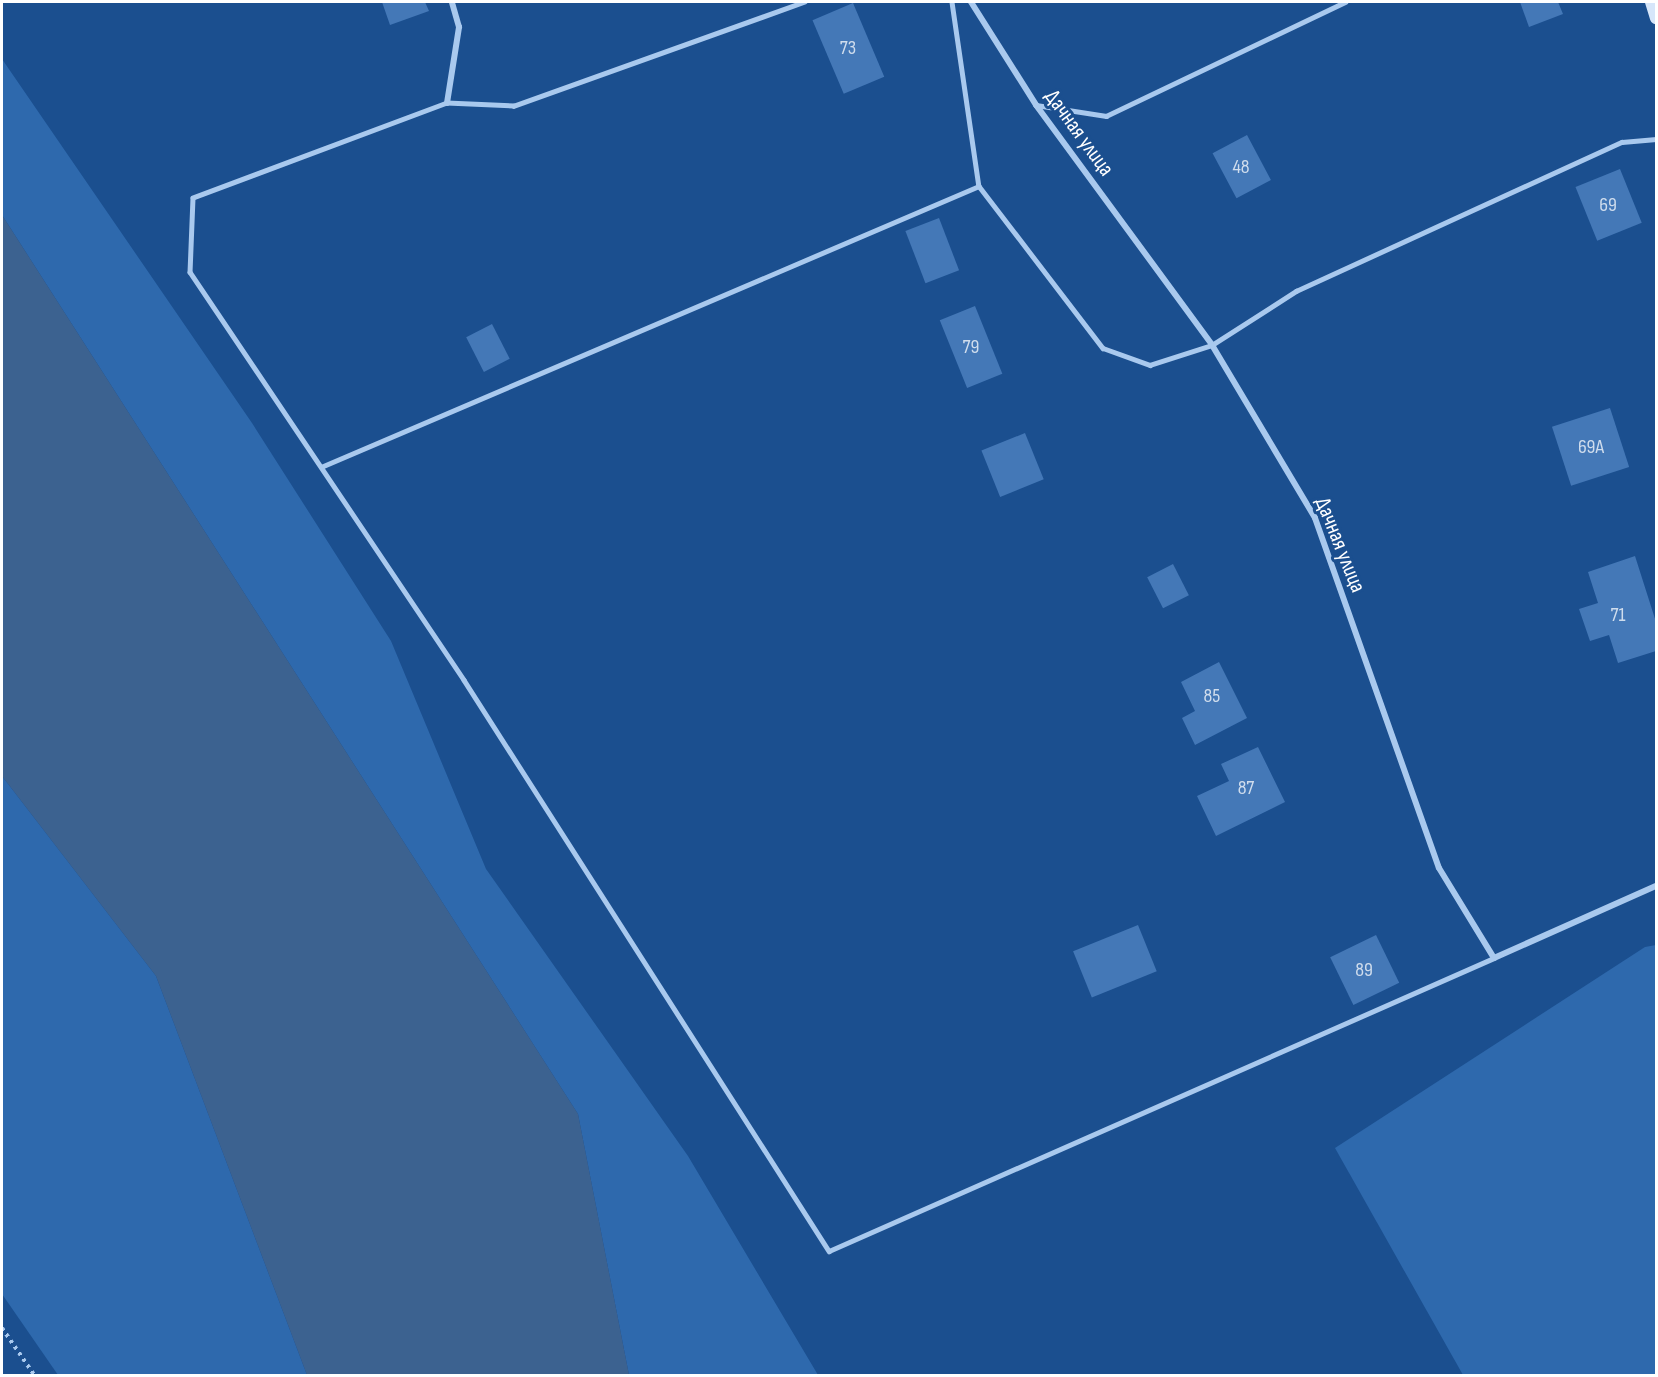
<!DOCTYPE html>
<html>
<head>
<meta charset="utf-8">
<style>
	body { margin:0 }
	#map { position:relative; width:1658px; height:1377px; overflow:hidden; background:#1b4f8f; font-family:"Sofia Sans Condensed",sans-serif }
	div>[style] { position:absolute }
	.green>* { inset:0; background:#2e69ad }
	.water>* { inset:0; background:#3c6290 }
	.building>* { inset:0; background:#4478b7; transform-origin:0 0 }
	.path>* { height:4px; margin-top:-2px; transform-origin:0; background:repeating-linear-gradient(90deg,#a9c9ee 0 3px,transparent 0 7.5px) }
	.lane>* { height:4.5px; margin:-2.25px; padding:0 2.25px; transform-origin:2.25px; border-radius:2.25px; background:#a9c9ee }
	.street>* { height:6px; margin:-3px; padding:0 3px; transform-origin:3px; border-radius:3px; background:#a9c9ee }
	.secondary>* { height:12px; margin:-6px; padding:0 6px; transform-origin:6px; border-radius:6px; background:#d6e6fa }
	span { translate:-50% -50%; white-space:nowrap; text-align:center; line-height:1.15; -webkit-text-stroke:6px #1b4f8f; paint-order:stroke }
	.number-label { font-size:20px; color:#d0dded }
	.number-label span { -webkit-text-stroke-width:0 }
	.street-label { font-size:22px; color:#fff }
	.frame { position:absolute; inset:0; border:3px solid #fff; pointer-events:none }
</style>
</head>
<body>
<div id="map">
	<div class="green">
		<i style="clip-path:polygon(2px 59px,252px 423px,391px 641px,486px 869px,688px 1156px,818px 1375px,629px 1375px,578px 1114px,2px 215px)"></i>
		<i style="clip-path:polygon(2px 776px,156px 976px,307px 1375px,58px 1375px,2px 1294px)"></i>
		<i style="clip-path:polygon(1656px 945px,1656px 1375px,1463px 1375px,1335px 1148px,1645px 947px)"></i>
	</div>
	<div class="water">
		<i style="clip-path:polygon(2px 215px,578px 1114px,629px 1375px,307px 1375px,156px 976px,2px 776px)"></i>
	</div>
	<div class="building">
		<i style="clip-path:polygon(382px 2px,425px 2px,429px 11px,390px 25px)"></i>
		<i style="clip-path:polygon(1520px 2px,1558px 2px,1563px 14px,1529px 27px)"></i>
		<i style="left:853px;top:3px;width:80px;height:44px;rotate:67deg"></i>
		<i style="left:1247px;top:135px;width:51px;height:39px;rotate:62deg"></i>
		<i style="left:1620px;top:169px;width:58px;height:48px;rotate:68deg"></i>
		<i style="left:939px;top:218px;width:56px;height:36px;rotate:69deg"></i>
		<i style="left:975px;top:306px;width:73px;height:38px;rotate:68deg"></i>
		<i style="left:492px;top:324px;width:39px;height:29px;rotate:63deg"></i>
		<i style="left:1610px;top:408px;width:62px;height:61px;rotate:72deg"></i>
		<i style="left:1025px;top:433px;width:50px;height:47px;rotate:68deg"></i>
		<i style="clip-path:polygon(1635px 556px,1656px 622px,1656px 651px,1618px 663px,1609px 635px,1590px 641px,1579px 609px,1598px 603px,1588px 572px)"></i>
		<i style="left:1173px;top:564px;width:35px;height:29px;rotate:63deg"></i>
		<i style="clip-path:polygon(1219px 662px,1247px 718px,1195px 745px,1182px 718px,1195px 711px,1181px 682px)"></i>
		<i style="clip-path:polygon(1258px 747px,1285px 802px,1216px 836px,1197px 796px,1229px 781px,1221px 764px)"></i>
		<i style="left:1138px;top:925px;width:50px;height:70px;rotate:68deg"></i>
		<i style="left:1376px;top:935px;width:53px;height:51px;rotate:64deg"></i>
	</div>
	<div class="path">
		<i style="left:2px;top:1328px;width:58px;rotate:55.5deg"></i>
	</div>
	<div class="lane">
		<i style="left:805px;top:2px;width:309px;rotate:160.3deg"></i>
		<i style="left:514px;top:106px;width:67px;rotate:-177.4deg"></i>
		<i style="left:447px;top:103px;width:271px;rotate:159.5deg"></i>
		<i style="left:193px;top:198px;width:74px;rotate:92.3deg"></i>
		<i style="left:190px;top:272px;width:491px;rotate:56.1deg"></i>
		<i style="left:464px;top:680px;width:678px;rotate:57.41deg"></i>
		<i style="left:829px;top:1251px;width:727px;rotate:-23.78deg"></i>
		<i style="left:952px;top:2px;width:186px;rotate:81.7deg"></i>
		<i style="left:1036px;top:105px;width:71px;rotate:8.9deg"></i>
		<i style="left:1106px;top:116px;width:265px;rotate:-25.5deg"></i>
		<i style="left:321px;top:467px;width:715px;rotate:-23.12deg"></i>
		<i style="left:979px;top:186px;width:204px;rotate:52.6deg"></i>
		<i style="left:1103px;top:348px;width:50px;rotate:19.9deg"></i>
		<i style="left:1150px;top:365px;width:65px;rotate:-17.9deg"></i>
		<i style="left:1212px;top:345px;width:100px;rotate:-32.7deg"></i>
		<i style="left:1296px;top:291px;width:358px;rotate:-24.6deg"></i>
		<i style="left:1622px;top:142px;width:34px;rotate:-5deg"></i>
	</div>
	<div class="street">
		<i style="left:971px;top:2px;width:122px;rotate:57.7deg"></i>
		<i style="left:1036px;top:105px;width:298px;rotate:53.7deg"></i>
		<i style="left:1212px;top:345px;width:201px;rotate:59.2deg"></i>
		<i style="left:1315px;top:518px;width:371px;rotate:70.5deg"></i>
		<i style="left:1439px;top:868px;width:105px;rotate:58.6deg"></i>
		<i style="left:1494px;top:958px;width:177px;rotate:-24deg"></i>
		<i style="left:447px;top:103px;width:77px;rotate:-81deg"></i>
		<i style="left:459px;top:27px;width:26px;rotate:-106deg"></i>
	</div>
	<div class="secondary">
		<i style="left:1651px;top:2px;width:17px;rotate:73deg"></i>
	</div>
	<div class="number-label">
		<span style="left:848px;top:48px">73</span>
		<span style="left:1241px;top:167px">48</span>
		<span style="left:1608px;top:205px">69</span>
		<span style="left:971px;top:347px">79</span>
		<span style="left:1591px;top:447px">69А</span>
		<span style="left:1618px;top:615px">71</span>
		<span style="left:1212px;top:696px">85</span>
		<span style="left:1246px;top:788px">87</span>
		<span style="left:1364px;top:970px">89</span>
	</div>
	<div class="street-label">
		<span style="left:1079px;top:133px;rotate:54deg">Дачная улица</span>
		<span style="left:1340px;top:545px;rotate:68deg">Дачная улица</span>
	</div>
	<div class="frame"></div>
</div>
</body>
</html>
